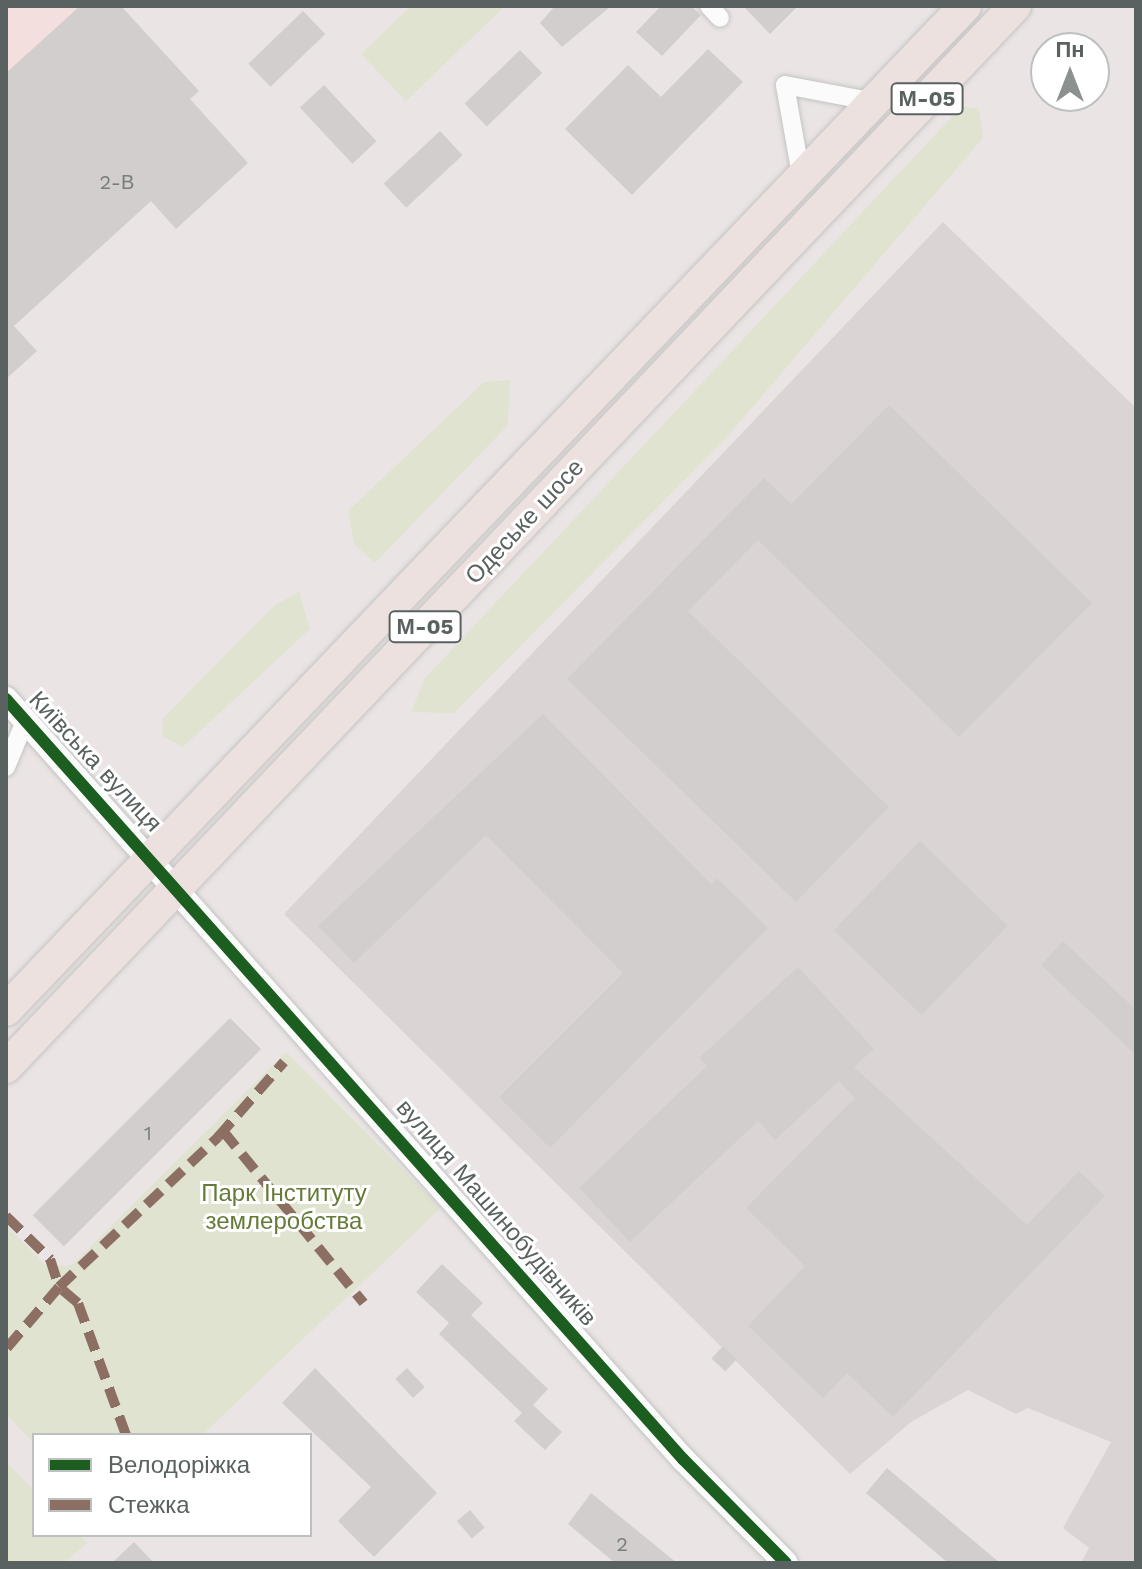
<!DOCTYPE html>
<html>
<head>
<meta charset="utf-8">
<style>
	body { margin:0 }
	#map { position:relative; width:1142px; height:1569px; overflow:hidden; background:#eae5e4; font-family:"Work Sans",sans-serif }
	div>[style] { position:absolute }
	.commercial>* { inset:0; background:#f3dfdd }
	.industrial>* { inset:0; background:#dad5d4 }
	.green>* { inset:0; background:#e0e3d0 }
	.building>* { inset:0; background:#d1cecd; transform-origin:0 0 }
	.roads { filter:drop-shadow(0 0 2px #c4c3c3) drop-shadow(0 0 2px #c4c3c3) }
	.street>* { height:18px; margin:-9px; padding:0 9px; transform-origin:9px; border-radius:9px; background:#fcfbfb }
	.secondary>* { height:24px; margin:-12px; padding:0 12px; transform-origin:12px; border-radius:12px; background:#fcfbfb }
	.highway>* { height:32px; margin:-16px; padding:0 16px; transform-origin:16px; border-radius:16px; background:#ede1e0 }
	.quiet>* { height:10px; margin-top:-5px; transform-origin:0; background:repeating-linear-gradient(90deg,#8d6e63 0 20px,transparent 0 30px) }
	.cycleway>* { height:12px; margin:-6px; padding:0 6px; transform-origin:6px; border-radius:6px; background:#1b5e20 }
	span { translate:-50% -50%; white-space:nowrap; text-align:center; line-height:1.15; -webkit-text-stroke:6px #fff; paint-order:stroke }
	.number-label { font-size:20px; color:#797e7d }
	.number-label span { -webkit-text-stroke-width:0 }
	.shield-label span { padding:2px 6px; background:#fff; border:2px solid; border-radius:6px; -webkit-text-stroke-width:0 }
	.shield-label { font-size:22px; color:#5a6261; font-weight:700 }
	.street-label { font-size:24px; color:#5a6261 }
	.park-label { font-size:24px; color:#657b38 }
	.frame { position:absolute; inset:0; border:8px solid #5a6261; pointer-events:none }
	.legend { position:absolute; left:32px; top:1433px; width:280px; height:104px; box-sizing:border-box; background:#fff; border:2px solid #bdc0c0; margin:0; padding:10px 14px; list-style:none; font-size:24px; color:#5a6261 }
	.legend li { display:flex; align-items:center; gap:16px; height:40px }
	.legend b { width:40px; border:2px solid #bdc0c0 }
	.north { position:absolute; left:1030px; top:32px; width:80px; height:80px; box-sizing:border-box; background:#fff; border:2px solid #bdc0c0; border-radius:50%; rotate:0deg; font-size:22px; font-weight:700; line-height:32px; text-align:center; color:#5a6261 }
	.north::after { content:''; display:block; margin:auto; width:28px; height:36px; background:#8c908f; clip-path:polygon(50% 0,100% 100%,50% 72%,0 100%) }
</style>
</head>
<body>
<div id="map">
	<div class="commercial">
		<i style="clip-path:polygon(6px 6px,80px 6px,6px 73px)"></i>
	</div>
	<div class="industrial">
		<i style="clip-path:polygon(943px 222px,1136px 408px,1136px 1563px,1081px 1563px,1089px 1548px,1063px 1528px,1111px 1442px,1028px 1408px,1016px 1414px,968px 1390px,911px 1422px,850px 1474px,284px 914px)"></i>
	</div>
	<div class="green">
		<i style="clip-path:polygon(411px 6px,505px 6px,406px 101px,361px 54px)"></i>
		<i style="clip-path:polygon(962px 106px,979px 109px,983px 138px,726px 438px,454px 713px,411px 712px,425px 678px)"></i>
		<i style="clip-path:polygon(510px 380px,508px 425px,375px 563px,354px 544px,348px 511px,484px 382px)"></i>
		<i style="clip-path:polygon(299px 592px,310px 629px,183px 747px,162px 736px,163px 718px,275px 605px)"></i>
		<i style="clip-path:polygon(286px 1052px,441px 1208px,202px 1435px,34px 1435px,34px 1444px,6px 1414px,6px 1225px,47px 1267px,72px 1265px)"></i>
		<i style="clip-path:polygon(6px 1462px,34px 1490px,34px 1535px,79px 1535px,87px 1543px,64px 1563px,6px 1563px)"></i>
	</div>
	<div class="building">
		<i style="clip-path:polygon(80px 6px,121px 6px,199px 91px,190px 99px,248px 163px,176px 229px,151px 201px,14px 326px,37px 351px,6px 379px,6px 73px)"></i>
		<i style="clip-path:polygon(555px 6px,611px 6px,562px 47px,540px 23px)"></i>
		<i style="clip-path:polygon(661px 6px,691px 6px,701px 15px,662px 56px,636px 32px)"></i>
		<i style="clip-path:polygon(743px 6px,798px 6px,770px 34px)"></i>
		<i style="left:303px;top:11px;width:32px;height:76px;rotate:46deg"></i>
		<i style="clip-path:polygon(708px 49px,743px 82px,632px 195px,565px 129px,628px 65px,661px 97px)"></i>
		<i style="left:520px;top:50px;width:32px;height:77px;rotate:46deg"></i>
		<i style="left:324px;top:85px;width:77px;height:33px;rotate:47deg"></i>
		<i style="left:440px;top:131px;width:33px;height:77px;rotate:47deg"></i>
		<i style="clip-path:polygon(889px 405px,1092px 603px,959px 737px,758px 540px,688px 611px,889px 807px,796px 902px,567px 679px,764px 478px,791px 504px)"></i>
		<i style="clip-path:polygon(543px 714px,711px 884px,717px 878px,768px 928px,550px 1148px,499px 1097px,623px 973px,486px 835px,354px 963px,318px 926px)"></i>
		<i style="left:920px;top:841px;width:122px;height:124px;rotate:44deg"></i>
		<i style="clip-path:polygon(1063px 941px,1136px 1010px,1136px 1055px,1041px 965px)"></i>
		<i style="clip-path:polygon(798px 967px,874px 1049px,854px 1067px,1027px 1225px,1079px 1171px,1105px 1196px,893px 1417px,847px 1373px,823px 1398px,748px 1326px,805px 1266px,746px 1208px,855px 1098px,839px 1081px,775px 1140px,758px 1121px,630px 1242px,579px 1188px,707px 1066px,699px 1058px)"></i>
		<i style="left:230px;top:1018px;width:44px;height:279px;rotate:45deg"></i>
		<i style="clip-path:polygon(442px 1264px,483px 1303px,471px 1315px,548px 1389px,533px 1405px,562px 1432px,545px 1450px,514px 1421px,522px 1413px,439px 1334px,449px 1323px,416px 1292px)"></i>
		<i style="left:723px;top:1346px;width:19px;height:17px;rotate:43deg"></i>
		<i style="clip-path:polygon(315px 1368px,437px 1493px,374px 1557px,338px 1521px,371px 1487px,282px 1403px)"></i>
		<i style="left:407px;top:1368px;width:26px;height:16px;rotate:47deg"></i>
		<i style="clip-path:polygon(887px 1468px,1000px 1563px,948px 1563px,866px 1493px)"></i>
		<i style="clip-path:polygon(591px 1493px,677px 1563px,615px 1563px,568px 1524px)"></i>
		<i style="left:470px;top:1510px;width:23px;height:17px;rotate:50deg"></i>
		<i style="clip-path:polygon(134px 1542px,154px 1563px,112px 1563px)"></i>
	</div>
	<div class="roads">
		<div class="street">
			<i style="left:709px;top:6px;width:16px;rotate:47deg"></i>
			<i style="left:785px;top:85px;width:91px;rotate:79.9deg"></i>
			<i style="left:785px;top:85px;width:92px;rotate:10.7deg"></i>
			<i style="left:6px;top:767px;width:52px;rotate:-67.4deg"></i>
		</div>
		<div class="secondary">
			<i style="left:6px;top:699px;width:1018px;rotate:48.31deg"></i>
			<i style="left:683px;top:1459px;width:146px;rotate:45.3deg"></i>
		</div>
		<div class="highway">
			<i style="left:6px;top:1010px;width:1388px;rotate:-46.31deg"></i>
			<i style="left:6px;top:1067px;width:1464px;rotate:-46.44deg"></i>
		</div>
	</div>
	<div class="quiet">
		<i style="left:223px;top:1131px;width:222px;rotate:50.7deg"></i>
		<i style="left:6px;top:1216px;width:62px;rotate:44.3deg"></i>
		<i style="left:50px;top:1259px;width:29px;rotate:72deg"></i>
		<i style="left:59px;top:1287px;width:82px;rotate:130.5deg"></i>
		<i style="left:126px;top:1435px;width:140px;rotate:-110deg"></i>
		<i style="left:78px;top:1303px;width:25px;rotate:-140deg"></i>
		<i style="left:59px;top:1287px;width:219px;rotate:-43.3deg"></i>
		<i style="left:218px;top:1137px;width:100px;rotate:-48.7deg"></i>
	</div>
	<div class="cycleway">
		<i style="left:6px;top:699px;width:1018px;rotate:48.31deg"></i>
		<i style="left:683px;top:1459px;width:146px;rotate:45.3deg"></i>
	</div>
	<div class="number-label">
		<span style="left:117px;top:182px">2-В</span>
		<span style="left:148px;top:1133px">1</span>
		<span style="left:622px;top:1544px">2</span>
	</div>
	<div class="shield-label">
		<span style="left:927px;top:99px">М-05</span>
		<span style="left:425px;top:627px">М-05</span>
	</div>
	<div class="street-label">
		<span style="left:525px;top:522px;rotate:-47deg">Одеське шосе</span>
		<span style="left:95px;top:762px;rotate:47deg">Київська вулиця</span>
		<span style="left:496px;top:1213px;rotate:49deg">вулиця Машинобудівників</span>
	</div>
	<div class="park-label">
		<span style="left:284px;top:1208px">Парк Інституту<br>землеробства</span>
	</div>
	<div class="frame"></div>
	<ul class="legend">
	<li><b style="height:10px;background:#1b5e20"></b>Велодоріжка</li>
	<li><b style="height:10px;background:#8d6e63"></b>Стежка</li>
	</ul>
	<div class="north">Пн</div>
</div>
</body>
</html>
